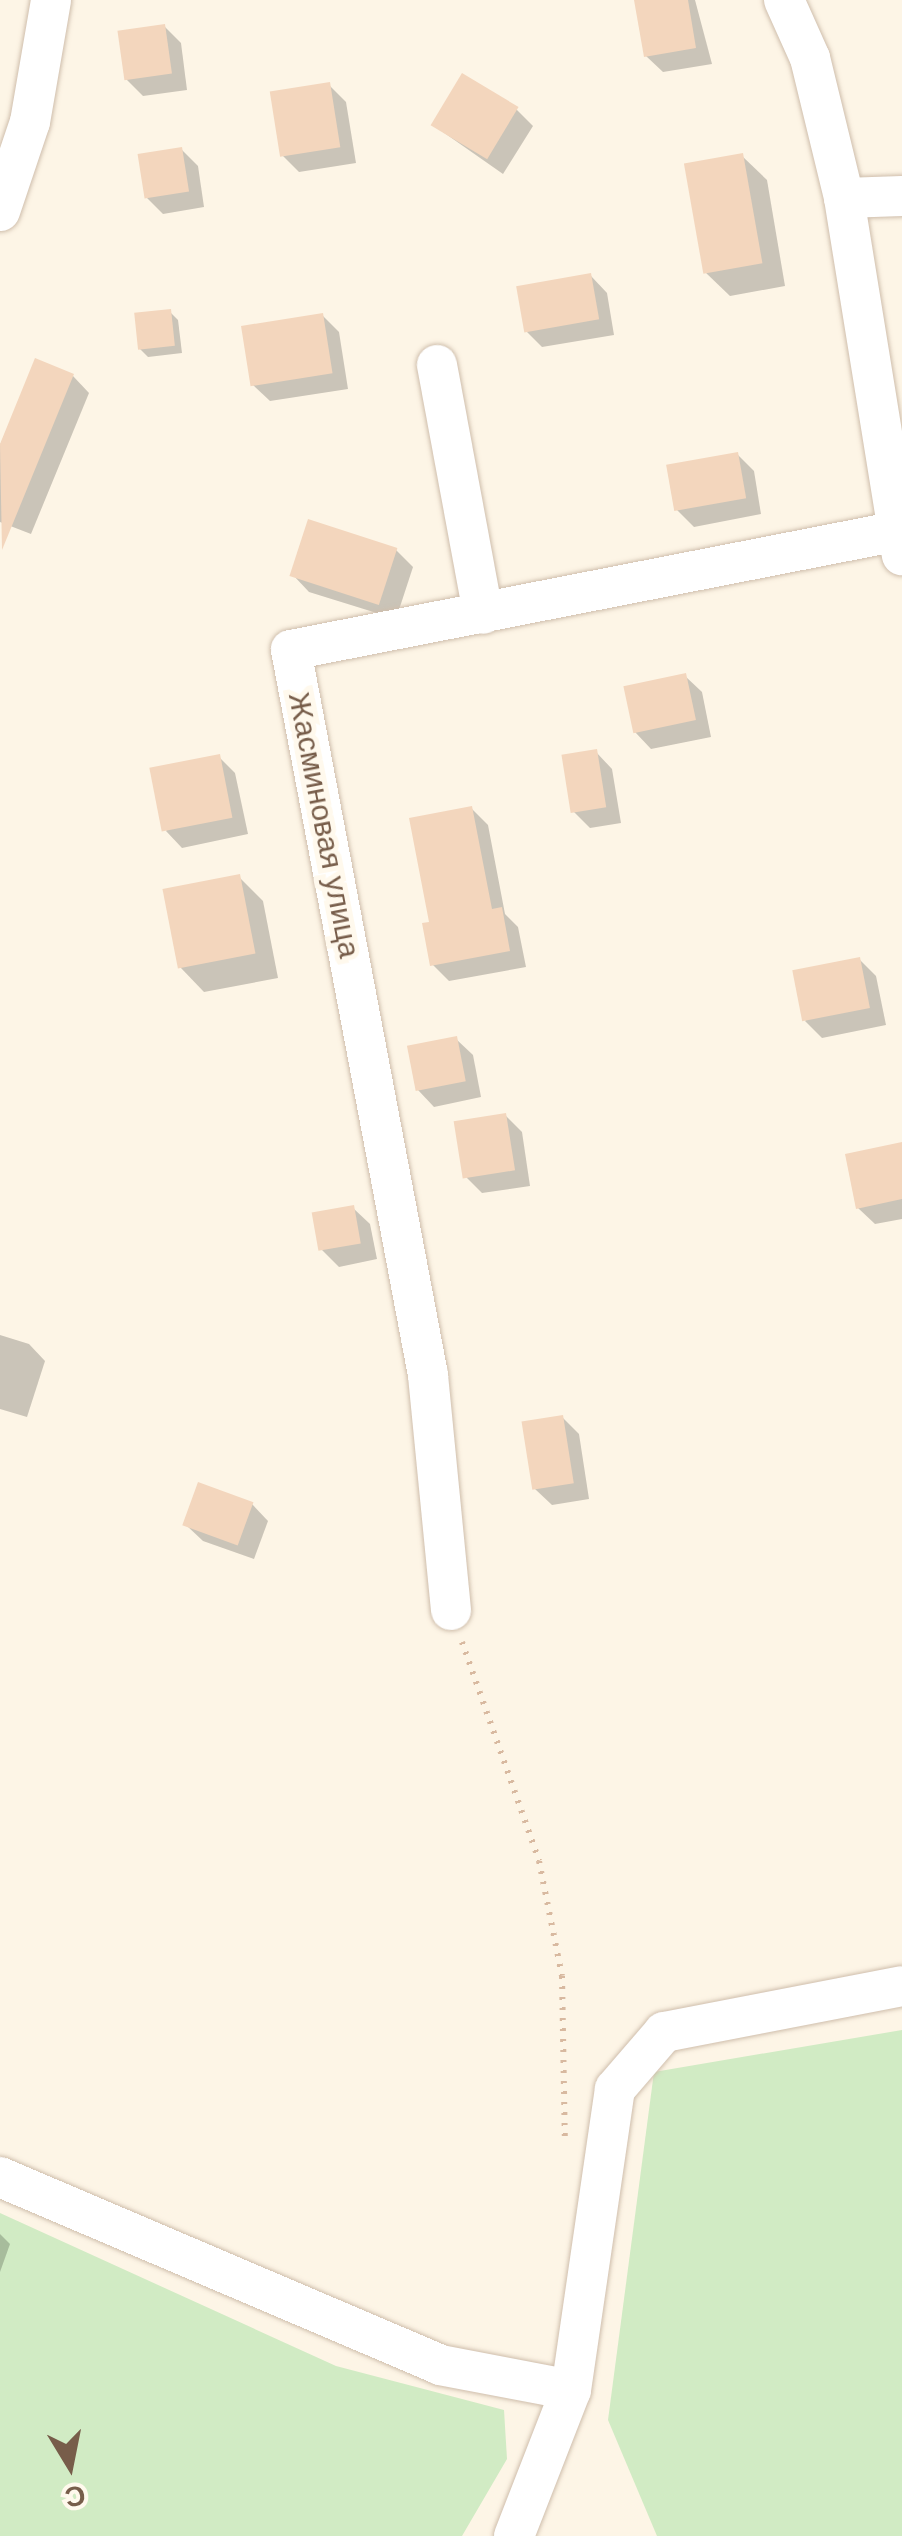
<!DOCTYPE html>
<html>
<head>
<meta charset="utf-8">
<style>
	body { margin:0 }
	#map { position:relative; width:902px; height:2536px; overflow:hidden; background:#fdf5e6; font-family:Arial,sans-serif }
	div>[style] { position:absolute }
	.green>* { inset:0; background:#d1ebc4 }
	.shadow>* { inset:0; background:#0003 }
	.building>* { inset:0; background:#f3d6bd; transform-origin:0 0 }
	.path>* { height:6px; margin-top:-3px; transform-origin:0; background:repeating-linear-gradient(90deg,#d8b9a0 0 2.5px,transparent 0 10.5px) }
	.roads { filter:drop-shadow(0 0 2px #cfbeac) drop-shadow(0 0 2px #cfbeac) }
	.minor>* { height:40px; margin:-20px; padding:0 20px; transform-origin:20px; border-radius:20px; background:#fff }
	span { translate:-50% -50%; white-space:nowrap; text-align:center; line-height:1.15; -webkit-text-stroke:10px #fff9ed; paint-order:stroke }
	.street-label { font-size:30px; color:#775d4a }
	.north { position:absolute; left:20px; top:2416px; width:100px; height:100px; -webkit-text-stroke:8px #fff9ed; paint-order:stroke; rotate:170deg; font-size:28px; font-weight:700; line-height:40px; text-align:center; color:#775d4a }
	.north::after { content:''; display:block; margin:auto; width:35px; height:45px; background:#775d4a; clip-path:polygon(50% 0,100% 100%,50% 72%,0 100%) }
</style>
</head>
<body>
<div id="map">
	<div class="green">
		<i style="clip-path:polygon(902px 2030px,902px 2536px,657px 2536px,608px 2420px,654px 2072px)"></i>
		<i style="clip-path:polygon(0 2213px,336px 2366px,504px 2410px,507px 2459px,462px 2536px,0 2536px)"></i>
	</div>
	<div class="shadow">
		<i style="clip-path:polygon(637px 0,695px 0,712px 64px,663px 72px,646px 56px)"></i>
		<i style="clip-path:polygon(164px 26px,181px 43px,187px 90px,143px 96px,126px 79px)"></i>
		<i style="clip-path:polygon(329px 85px,346px 102px,356px 163px,299px 172px,282px 155px)"></i>
		<i style="clip-path:polygon(516px 109px,533px 126px,503px 174px,433px 125px)"></i>
		<i style="clip-path:polygon(181px 149px,198px 166px,204px 207px,163px 214px,146px 197px)"></i>
		<i style="clip-path:polygon(742px 156px,767px 180px,785px 286px,730px 296px,705px 272px)"></i>
		<i style="clip-path:polygon(591px 276px,607px 293px,614px 335px,542px 347px,525px 330px)"></i>
		<i style="clip-path:polygon(170px 312px,178px 320px,182px 353px,148px 357px,140px 349px)"></i>
		<i style="clip-path:polygon(322px 315px,339px 332px,348px 389px,270px 401px,253px 385px)"></i>
		<i style="clip-path:polygon(36px 362px,73px 376px,89px 393px,31px 534px,0 522px,0 445px)"></i>
		<i style="clip-path:polygon(737px 454px,754px 471px,761px 514px,694px 527px,677px 510px)"></i>
		<i style="clip-path:polygon(396px 550px,413px 567px,396px 619px,309px 592px,293px 575px)"></i>
		<i style="clip-path:polygon(685px 676px,702px 692px,711px 737px,651px 749px,635px 732px)"></i>
		<i style="clip-path:polygon(596px 752px,612px 769px,621px 823px,590px 828px,573px 811px)"></i>
		<i style="clip-path:polygon(219px 757px,235px 773px,248px 834px,182px 848px,166px 831px)"></i>
		<i style="clip-path:polygon(472px 809px,488px 825px,505px 914px,518px 927px,526px 967px,449px 981px,432px 964px,432px 924px)"></i>
		<i style="clip-path:polygon(239px 877px,263px 901px,278px 978px,204px 992px,180px 967px)"></i>
		<i style="clip-path:polygon(859px 959px,876px 976px,886px 1025px,822px 1038px,805px 1021px)"></i>
		<i style="clip-path:polygon(456px 1039px,473px 1055px,481px 1097px,434px 1107px,418px 1090px)"></i>
		<i style="clip-path:polygon(505px 1115px,522px 1132px,530px 1186px,482px 1193px,465px 1176px)"></i>
		<i style="clip-path:polygon(902px 1145px,902px 1219px,875px 1224px,858px 1208px)"></i>
		<i style="clip-path:polygon(353px 1208px,370px 1224px,377px 1259px,339px 1267px,322px 1250px)"></i>
		<i style="clip-path:polygon(0 1335px,29px 1344px,45px 1361px,27px 1417px,0 1409px)"></i>
		<i style="clip-path:polygon(562px 1417px,579px 1434px,589px 1499px,552px 1505px,535px 1489px)"></i>
		<i style="clip-path:polygon(252px 1504px,268px 1521px,254px 1559px,203px 1541px,186px 1525px)"></i>
		<i style="clip-path:polygon(0 2234px,10px 2244px,0 2272px)"></i>
	</div>
	<div class="building">
		<i style="clip-path:polygon(634px 0,688px 0,696px 48px,644px 57px)"></i>
		<i style="left:165px;top:24px;width:50px;height:48px;rotate:82deg"></i>
		<i style="left:462px;top:73px;width:66px;height:61px;rotate:31deg"></i>
		<i style="left:330px;top:82px;width:66px;height:61px;rotate:81deg"></i>
		<i style="left:182px;top:147px;width:45px;height:45px;rotate:81deg"></i>
		<i style="left:743px;top:153px;width:112px;height:60px;rotate:80deg"></i>
		<i style="left:591px;top:273px;width:47px;height:76px;rotate:80deg"></i>
		<i style="left:171px;top:309px;width:37px;height:37px;rotate:84deg"></i>
		<i style="left:323px;top:313px;width:61px;height:83px;rotate:81deg"></i>
		<i style="clip-path:polygon(35px 358px,74px 374px,2px 550px,0 444px)"></i>
		<i style="left:738px;top:452px;width:47px;height:73px;rotate:80deg"></i>
		<i style="left:308px;top:519px;width:94px;height:60px;rotate:18deg"></i>
		<i style="left:686px;top:673px;width:48px;height:64px;rotate:78deg"></i>
		<i style="left:597px;top:749px;width:59px;height:36px;rotate:81deg"></i>
		<i style="left:220px;top:754px;width:65px;height:72px;rotate:79deg"></i>
		<i style="clip-path:polygon(472px 806px,492px 909px,502px 907px,510px 951px,430px 966px,422px 923px,429px 922px,409px 818px)"></i>
		<i style="left:240px;top:874px;width:81px;height:79px;rotate:79deg"></i>
		<i style="left:860px;top:957px;width:52px;height:69px;rotate:79deg"></i>
		<i style="left:457px;top:1036px;width:46px;height:51px;rotate:79deg"></i>
		<i style="left:506px;top:1113px;width:58px;height:53px;rotate:81deg"></i>
		<i style="clip-path:polygon(902px 1142px,902px 1199px,856px 1209px,845px 1154px)"></i>
		<i style="left:354px;top:1205px;width:39px;height:43px;rotate:80deg"></i>
		<i style="left:563px;top:1415px;width:69px;height:42px;rotate:81deg"></i>
		<i style="left:198px;top:1482px;width:59px;height:46px;rotate:20deg"></i>
	</div>
	<div class="path">
		<i style="left:462px;top:1642px;width:232px;rotate:70.6deg"></i>
		<i style="left:539px;top:1861px;width:117px;rotate:78.7deg"></i>
		<i style="left:562px;top:1976px;width:168px;rotate:89deg"></i>
	</div>
	<div class="roads">
		<div class="minor">
			<i style="left:784px;top:0;width:64px;rotate:65.9deg"></i>
			<i style="left:810px;top:58px;width:144px;rotate:76.3deg"></i>
			<i style="left:844px;top:198px;width:362px;rotate:80.8deg"></i>
			<i style="left:844px;top:198px;width:58px;rotate:-2deg"></i>
			<i style="left:0;top:211px;width:94px;rotate:-71.4deg"></i>
			<i style="left:30px;top:122px;width:124px;rotate:-80.2deg"></i>
			<i style="left:437px;top:365px;width:253px;rotate:79.5deg"></i>
			<i style="left:451px;top:1610px;width:236px;rotate:-95.6deg"></i>
			<i style="left:428px;top:1375px;width:738px;rotate:-100.7deg"></i>
			<i style="left:291px;top:650px;width:619px;rotate:-11.09deg"></i>
			<i style="left:0;top:2177px;width:478px;rotate:23.1deg"></i>
			<i style="left:440px;top:2365px;width:133px;rotate:10.8deg"></i>
			<i style="left:514px;top:2536px;width:157px;rotate:-68.7deg"></i>
			<i style="left:571px;top:2390px;width:304px;rotate:-81.7deg"></i>
			<i style="left:615px;top:2089px;width:75px;rotate:-49.3deg"></i>
			<i style="left:664px;top:2032px;width:242px;rotate:-10.9deg"></i>
		</div>
	</div>
	<div class="street-label">
		<span style="left:324px;top:825px;rotate:79deg">Жасминовая улица</span>
	</div>
	<div class="north">С</div>
</div>
</body>
</html>
